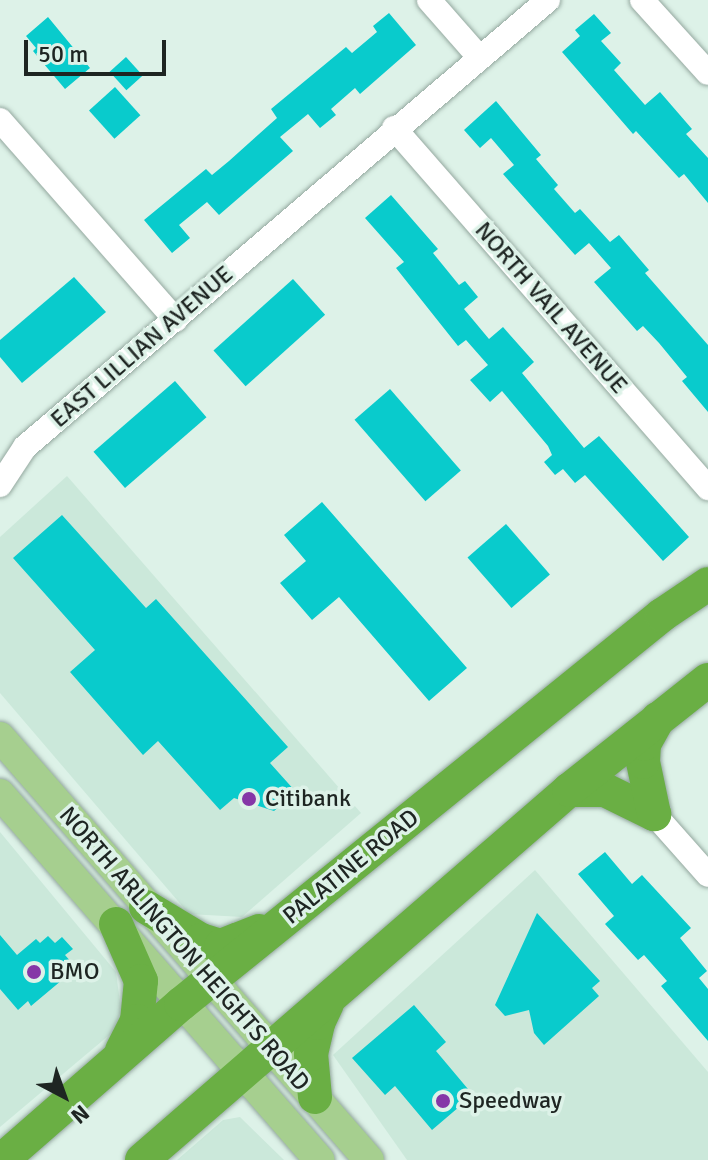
<!DOCTYPE html>
<html>
<head>
<meta charset="utf-8">
<style>
	body { margin:0 }
	#map { position:relative; width:708px; height:1160px; overflow:hidden; background:#ddf2e8; font-family:Signika,sans-serif }
	div>[style] { position:absolute }
	.built>* { inset:0; background:#cbe8da }
	.building>* { inset:0; background:#09cbcc; transform-origin:0 0 }
	.roads { filter:drop-shadow(0 0 2px #94a89f) drop-shadow(0 0 2px #94a89f) }
	.minor>* { height:24px; margin:-12px; padding:0 12px; transform-origin:12px; border-radius:12px; background:#fff }
	.major>* { height:30px; margin:-15px; padding:0 15px; transform-origin:15px; border-radius:15px; background:#a6cf8f }
	.highway>* { height:34px; margin:-17px; padding:0 17px; transform-origin:17px; border-radius:17px; background:#6aaf44 }
	.dots>* { width:22px; height:22px; translate:-50% -50%; box-sizing:border-box; border:4px solid #ddf2e8; border-radius:50% }
	span { translate:-50% -50%; white-space:nowrap; text-align:center; line-height:1.15; -webkit-text-stroke:7px #ddf2e8; paint-order:stroke }
	.street-label { font-size:24px; color:#1e2522 }
	.poi-label { font-size:24px; color:#1e2522 }
	.left { translate:0 -50%; text-align:left }
	.north { position:absolute; left:24px; top:1056px; width:80px; height:80px; -webkit-text-stroke:6px #ddf2e8; paint-order:stroke; rotate:139deg; font-size:22px; font-weight:700; line-height:32px; text-align:center; color:#1e2522 }
	.north::after { content:''; display:block; margin:auto; width:28px; height:36px; background:#1e2522; clip-path:polygon(50% 0,100% 100%,50% 72%,0 100%) }
	.scale { position:absolute; left:24px; top:40px; width:142px; height:36px; box-sizing:border-box; border:4px solid #1e2522; border-top:0; padding-left:10px; font-size:24px; line-height:28px; white-space:nowrap; color:#1e2522; -webkit-text-stroke:6px #ddf2e8; paint-order:stroke }
</style>
</head>
<body>
<div id="map">
	<div class="built">
		<i style="clip-path:polygon(67px 476px,361px 813px,242px 917px,189px 914px,0 693px,0 537px)"></i>
		<i style="clip-path:polygon(0 832px,116px 972px,121px 1010px,114px 1031px,0 1127px)"></i>
		<i style="clip-path:polygon(535px 870px,708px 1072px,708px 1160px,407px 1160px,333px 1055px)"></i>
		<i style="clip-path:polygon(240px 1117px,284px 1160px,177px 1160px,223px 1120px)"></i>
	</div>
	<div class="building">
		<i style="clip-path:polygon(389px 13px,416px 45px,360px 94px,355px 88px,331px 109px,336px 115px,320px 128px,308px 114px,280px 137px,293px 151px,219px 215px,207px 202px,179px 225px,190px 238px,172px 253px,144px 220px,206px 169px,212px 175px,229px 161px,277px 118px,271px 109px,346px 47px,352px 53px,377px 32px,373px 26px)"></i>
		<i style="clip-path:polygon(594px 14px,611px 33px,601px 41px,621px 63px,614px 70px,645px 105px,660px 92px,692px 129px,686px 134px,708px 158px,708px 203px,684px 174px,679px 178px,636px 131px,633px 134px,562px 52px,580px 36px,575px 30px)"></i>
		<i style="clip-path:polygon(48px 17px,90px 68px,65px 89px,33px 51px,36px 48px,26px 36px)"></i>
		<i style="left:126px;top:57px;width:25px;height:22px;rotate:48deg"></i>
		<i style="left:115px;top:87px;width:38px;height:35px;rotate:48deg"></i>
		<i style="clip-path:polygon(496px 101px,541px 155px,536px 159px,558px 185px,554px 189px,575px 213px,580px 209px,610px 242px,619px 235px,649px 270px,645px 273px,708px 345px,708px 412px,682px 381px,687px 377px,659px 343px,643px 326px,637px 331px,594px 282px,611px 268px,589px 243px,575px 255px,503px 174px,514px 165px,491px 138px,480px 148px,464px 130px)"></i>
		<i style="clip-path:polygon(391px 195px,438px 249px,433px 253px,459px 285px,465px 281px,478px 297px,464px 309px,489px 339px,503px 327px,534px 362px,522px 373px,584px 448px,599px 436px,689px 537px,663px 561px,585px 475px,575px 483px,563px 469px,555px 475px,544px 462px,552px 455px,548px 446px,502px 391px,490px 402px,470px 380px,488px 365px,466px 340px,458px 346px,396px 268px,404px 262px,365px 218px)"></i>
		<i style="clip-path:polygon(74px 277px,106px 312px,22px 383px,0 357px,0 340px)"></i>
		<i style="left:293px;top:279px;width:48px;height:107px;rotate:48deg"></i>
		<i style="left:175px;top:381px;width:48px;height:108px;rotate:49deg"></i>
		<i style="left:390px;top:389px;width:108px;height:47px;rotate:49deg"></i>
		<i style="clip-path:polygon(322px 502px,467px 668px,429px 701px,339px 597px,312px 620px,280px 583px,306px 561px,284px 535px)"></i>
		<i style="clip-path:polygon(62px 515px,146px 608px,156px 599px,288px 747px,270px 763px,296px 792px,274px 811px,234px 798px,220px 810px,158px 741px,143px 755px,70px 672px,95px 650px,13px 558px)"></i>
		<i style="left:506px;top:524px;width:67px;height:51px;rotate:49deg"></i>
		<i style="clip-path:polygon(605px 852px,632px 884px,642px 875px,691px 928px,680px 938px,707px 971px,699px 978px,708px 989px,708px 1041px,661px 986px,667px 981px,644px 955px,638px 960px,605px 924px,614px 916px,578px 874px)"></i>
		<i style="clip-path:polygon(537px 913px,600px 981px,592px 988px,599px 996px,544px 1045px,534px 1033px,529px 1010px,505px 1016px,495px 1005px)"></i>
		<i style="clip-path:polygon(0 935px,17px 955px,36px 939px,40px 943px,48px 936px,55px 943px,62px 937px,73px 949px,65px 955px,72px 963px,64px 970px,68px 975px,31px 1006px,28px 1001px,18px 1010px,0 989px)"></i>
		<i style="clip-path:polygon(414px 1005px,446px 1042px,436px 1051px,473px 1095px,432px 1130px,395px 1086px,385px 1095px,352px 1058px)"></i>
	</div>
	<div class="roads">
		<div class="minor">
			<i style="left:429px;top:0;width:77px;rotate:48.7deg"></i>
			<i style="left:642px;top:0;width:98px;rotate:47.9deg"></i>
			<i style="left:0;top:120px;width:266px;rotate:48.7deg"></i>
			<i style="left:394px;top:128px;width:478px;rotate:48.9deg"></i>
			<i style="left:0;top:485px;width:45px;rotate:-56.7deg"></i>
			<i style="left:25px;top:447px;width:688px;rotate:-40.52deg"></i>
			<i style="left:654px;top:814px;width:81px;rotate:48.5deg"></i>
		</div>
		<div class="major">
			<i style="left:0;top:737px;width:561px;rotate:48.9deg"></i>
			<i style="left:0;top:794px;width:486px;rotate:48.9deg"></i>
		</div>
		<div class="highway">
			<i style="left:569px;top:790px;width:36px"></i>
			<i style="left:605px;top:790px;width:55px;rotate:26.1deg"></i>
			<i style="left:654px;top:814px;width:53px;rotate:-101.9deg"></i>
			<i style="left:643px;top:762px;width:18px;rotate:-87deg"></i>
			<i style="left:644px;top:744px;width:29px;rotate:-61deg"></i>
			<i style="left:146px;top:907px;width:64px;rotate:31deg"></i>
			<i style="left:201px;top:940px;width:21px;rotate:17deg"></i>
			<i style="left:221px;top:946px;width:41px;rotate:-21.5deg"></i>
			<i style="left:116px;top:924px;width:62px;rotate:66.3deg"></i>
			<i style="left:141px;top:981px;width:40px;rotate:95.7deg"></i>
			<i style="left:137px;top:1021px;width:33px;rotate:117deg"></i>
			<i style="left:315px;top:1097px;width:43px;rotate:-95.3deg"></i>
			<i style="left:311px;top:1054px;width:32px;rotate:-77deg"></i>
			<i style="left:318px;top:1023px;width:21px;rotate:-65deg"></i>
			<i style="left:2px;top:1160px;width:237px;rotate:-41.1deg"></i>
			<i style="left:181px;top:1004px;width:619px;rotate:-38.96deg"></i>
			<i style="left:662px;top:615px;width:55px;rotate:-34deg"></i>
			<i style="left:142px;top:1160px;width:565px;rotate:-40.91deg"></i>
			<i style="left:569px;top:790px;width:177px;rotate:-38.4deg"></i>
		</div>
	</div>
	<div class="dots">
		<i style="left:249px;top:799px;background:#8537a7"></i>
		<i style="left:34px;top:972px;background:#8537a7"></i>
		<i style="left:443px;top:1101px;background:#8537a7"></i>
	</div>
	<div class="street-label">
		<span style="left:551px;top:308px;rotate:49deg">NORTH VAIL AVENUE</span>
		<span style="left:142px;top:347px;rotate:-41deg">EAST LILLIAN AVENUE</span>
		<span style="left:351px;top:867px;rotate:-39deg">PALATINE ROAD</span>
		<span style="left:184px;top:949px;rotate:49deg">NORTH ARLINGTON HEIGHTS ROAD</span>
	</div>
	<div class="poi-label">
		<span class="left" style="left:265px;top:799px">Citibank</span>
		<span class="left" style="left:50px;top:972px">BMO</span>
		<span class="left" style="left:459px;top:1101px">Speedway</span>
	</div>
	<div class="north">N</div>
	<div class="scale">50 m</div>
</div>
</body>
</html>
